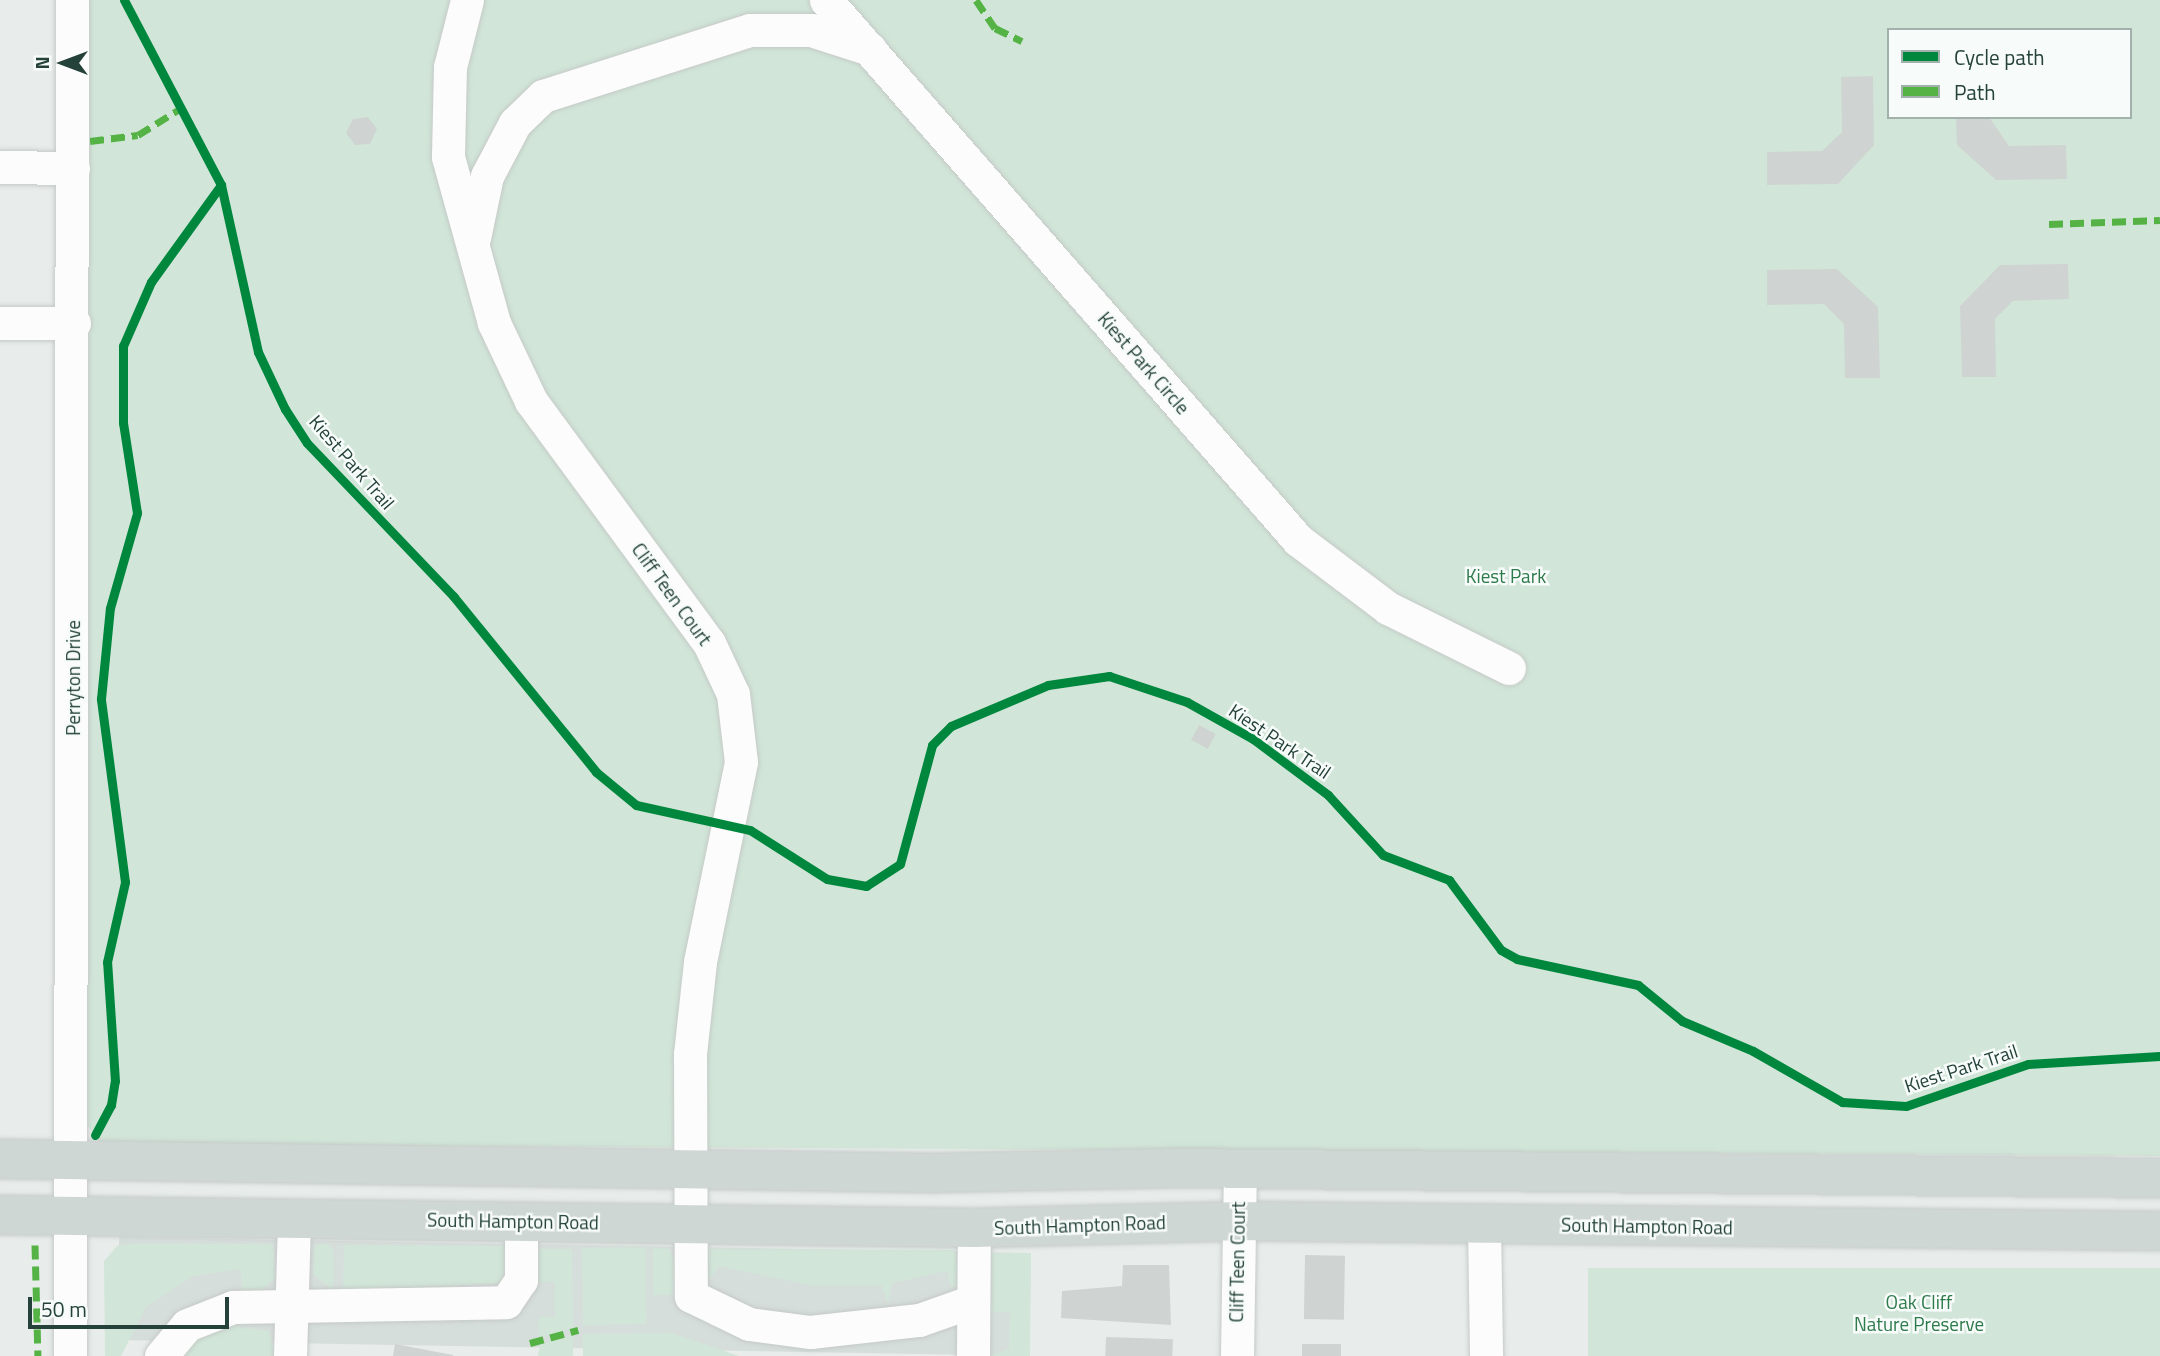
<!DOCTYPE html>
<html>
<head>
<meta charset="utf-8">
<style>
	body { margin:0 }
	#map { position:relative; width:2160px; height:1356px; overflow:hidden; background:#e8edeb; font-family:"Titillium Web",sans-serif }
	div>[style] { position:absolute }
	.built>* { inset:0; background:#d6dedb; transform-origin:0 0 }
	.green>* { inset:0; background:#d1e6d8; transform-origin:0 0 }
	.building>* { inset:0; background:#cfd4d2; transform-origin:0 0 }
	.roads { filter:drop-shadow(0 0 2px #c5cac8) drop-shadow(0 0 2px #c5cac8) }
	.minor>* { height:33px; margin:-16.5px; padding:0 16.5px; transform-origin:16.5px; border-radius:16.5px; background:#fcfcfc }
	.major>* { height:38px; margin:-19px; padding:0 19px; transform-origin:19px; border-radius:19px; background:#cfd7d5 }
	.quiet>* { height:7px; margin-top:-3.5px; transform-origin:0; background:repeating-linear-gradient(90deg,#55b346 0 14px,transparent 0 21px) }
	.cycleway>* { height:9px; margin:-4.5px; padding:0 4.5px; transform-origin:4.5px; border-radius:4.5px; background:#00873e }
	span { translate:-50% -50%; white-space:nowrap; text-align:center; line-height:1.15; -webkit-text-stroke:5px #f7fbf9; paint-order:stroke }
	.street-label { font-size:19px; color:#24423a }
	.park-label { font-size:19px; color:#2d7a4b }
	.legend { position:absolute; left:1887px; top:28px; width:245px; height:91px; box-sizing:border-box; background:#f7fbf9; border:2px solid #a3b1ad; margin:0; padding:9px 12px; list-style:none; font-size:21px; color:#24423a }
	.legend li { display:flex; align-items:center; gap:14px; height:35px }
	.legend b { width:35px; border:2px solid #a3b1ad }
	.north { position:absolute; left:28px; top:28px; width:70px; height:70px; -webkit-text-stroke:5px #f7fbf9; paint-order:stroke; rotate:270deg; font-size:19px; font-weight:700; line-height:28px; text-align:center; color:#24423a }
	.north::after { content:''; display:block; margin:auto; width:24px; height:32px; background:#24423a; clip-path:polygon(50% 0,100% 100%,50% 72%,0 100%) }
	.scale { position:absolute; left:28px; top:1297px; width:201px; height:32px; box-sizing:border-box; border:4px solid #24423a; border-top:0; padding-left:9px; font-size:21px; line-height:24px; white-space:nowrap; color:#24423a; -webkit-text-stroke:5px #f7fbf9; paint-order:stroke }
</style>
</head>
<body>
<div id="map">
	<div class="built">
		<i style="left:1031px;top:1253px;width:103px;height:912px;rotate:91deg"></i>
	</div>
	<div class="green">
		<i style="clip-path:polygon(evenodd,88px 0,2160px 0,2160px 1156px,100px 1144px,86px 1123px,88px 0,1889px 30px,2130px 30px,2130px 117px,1889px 117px,1889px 30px)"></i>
		<i style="clip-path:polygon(132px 1244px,273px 1244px,275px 1278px,260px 1292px,242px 1293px,241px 1269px,193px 1276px,146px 1307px,121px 1356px,105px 1356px,104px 1261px,117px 1246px)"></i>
		<i style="clip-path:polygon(326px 1244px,333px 1249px,333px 1290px,313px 1274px,315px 1245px)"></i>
		<i style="clip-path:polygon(344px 1245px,509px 1246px,513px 1268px,499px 1283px,343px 1291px)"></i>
		<i style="left:645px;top:1247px;width:77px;height:63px;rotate:89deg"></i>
		<i style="clip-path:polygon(653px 1248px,669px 1249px,674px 1259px,674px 1295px,653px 1295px)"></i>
		<i style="clip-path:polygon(538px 1249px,572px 1249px,573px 1327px,550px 1335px,539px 1336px,539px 1317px,555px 1317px,555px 1282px,538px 1282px)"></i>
		<i style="clip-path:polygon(708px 1249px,953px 1250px,960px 1259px,960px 1286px,951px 1287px,947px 1271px,892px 1283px,888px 1303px,881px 1285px,809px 1285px,719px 1266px,706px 1284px,703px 1254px)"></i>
		<i style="clip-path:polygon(991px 1253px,1031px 1253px,1030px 1356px,988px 1356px,1009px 1349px,1010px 1312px,989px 1312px)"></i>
		<i style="left:1588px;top:1268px;width:572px;height:88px"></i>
		<i style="clip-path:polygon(225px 1325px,269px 1331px,276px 1356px,177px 1356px,192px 1338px)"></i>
		<i style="clip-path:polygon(671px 1333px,739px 1356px,583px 1356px,583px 1334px)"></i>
		<i style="clip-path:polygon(573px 1335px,573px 1356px,538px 1356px,540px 1344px)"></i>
	</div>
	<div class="building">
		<i style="clip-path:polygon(1873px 76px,1874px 145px,1838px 184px,1767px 185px,1767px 152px,1822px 151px,1842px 132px,1841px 77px)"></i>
		<i style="clip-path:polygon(368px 117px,377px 129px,370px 144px,355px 145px,346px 133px,353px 119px)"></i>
		<i style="clip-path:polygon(1956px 117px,1989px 117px,2009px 146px,2066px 145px,2067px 179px,1996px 180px,1957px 145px)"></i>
		<i style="clip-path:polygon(2068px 264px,2069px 299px,2013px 301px,1995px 319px,1996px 377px,1962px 377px,1960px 306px,2000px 265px)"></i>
		<i style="clip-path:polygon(1837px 269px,1878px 307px,1880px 378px,1845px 378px,1844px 324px,1824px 304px,1767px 305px,1767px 270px)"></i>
		<i style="left:1199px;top:725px;width:19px;height:17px;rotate:28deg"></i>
		<i style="left:1305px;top:1255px;width:40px;height:64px;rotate:1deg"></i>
		<i style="clip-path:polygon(1123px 1265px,1169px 1265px,1171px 1325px,1061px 1318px,1062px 1291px,1122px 1286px)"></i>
		<i style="left:1106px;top:1337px;width:67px;height:19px;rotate:2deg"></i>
		<i style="clip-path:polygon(395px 1344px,453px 1355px,453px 1356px,393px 1356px)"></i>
		<i style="left:1302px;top:1344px;width:39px;height:12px"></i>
	</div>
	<div class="roads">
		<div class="minor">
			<i style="left:467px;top:0;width:69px;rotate:104.2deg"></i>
			<i style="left:450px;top:67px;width:90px;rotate:91.3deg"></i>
			<i style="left:448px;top:157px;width:172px;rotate:74.5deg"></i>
			<i style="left:494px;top:323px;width:86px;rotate:64.6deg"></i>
			<i style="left:531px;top:401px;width:300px;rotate:53.7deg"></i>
			<i style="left:709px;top:643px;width:56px;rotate:64.8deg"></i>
			<i style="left:733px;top:694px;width:68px;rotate:83.3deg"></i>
			<i style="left:741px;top:762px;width:204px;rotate:101.6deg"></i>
			<i style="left:700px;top:962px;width:93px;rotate:96.2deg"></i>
			<i style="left:690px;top:1054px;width:242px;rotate:89.8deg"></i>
			<i style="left:691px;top:1296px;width:64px;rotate:25.8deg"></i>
			<i style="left:749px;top:1324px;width:62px;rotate:7.5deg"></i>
			<i style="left:810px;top:1332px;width:110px;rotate:-6.3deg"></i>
			<i style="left:919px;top:1320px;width:57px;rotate:-19.4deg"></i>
			<i style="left:826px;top:0;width:717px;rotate:48.84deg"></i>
			<i style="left:1298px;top:540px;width:113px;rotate:37.1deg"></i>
			<i style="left:1388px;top:608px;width:135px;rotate:26.4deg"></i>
			<i style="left:0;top:167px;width:73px;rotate:0.8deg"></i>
			<i style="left:474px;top:238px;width:63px;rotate:-78.2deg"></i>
			<i style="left:487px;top:176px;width:60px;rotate:-62.2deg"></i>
			<i style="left:515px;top:123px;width:39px;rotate:-44deg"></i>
			<i style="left:543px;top:96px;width:217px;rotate:-17.7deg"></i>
			<i style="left:750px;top:30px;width:61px"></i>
			<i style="left:811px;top:30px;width:62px;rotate:17.9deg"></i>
			<i style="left:0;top:323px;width:74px"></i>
			<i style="left:1484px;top:1224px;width:132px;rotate:89.1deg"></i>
			<i style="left:70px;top:1356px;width:1356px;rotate:-89.92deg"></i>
			<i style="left:161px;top:1356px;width:40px;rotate:-50deg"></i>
			<i style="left:187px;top:1325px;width:49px;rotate:-21.4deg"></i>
			<i style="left:233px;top:1307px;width:273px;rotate:-1deg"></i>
			<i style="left:506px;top:1302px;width:27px;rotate:-56deg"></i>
			<i style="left:521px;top:1280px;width:59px;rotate:-90deg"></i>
			<i style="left:290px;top:1356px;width:138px;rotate:-88.3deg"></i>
			<i style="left:973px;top:1356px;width:128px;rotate:-89.6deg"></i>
			<i style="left:1237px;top:1356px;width:188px;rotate:-89.1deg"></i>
		</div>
		<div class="major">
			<i style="left:0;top:1159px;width:932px;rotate:0.86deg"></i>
			<i style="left:932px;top:1173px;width:243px;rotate:-1.2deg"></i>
			<i style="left:1175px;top:1168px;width:985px;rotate:0.58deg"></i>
			<i style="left:0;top:1215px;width:974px;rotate:0.76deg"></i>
			<i style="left:974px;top:1228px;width:261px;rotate:-1.5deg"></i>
			<i style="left:1235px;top:1221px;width:925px;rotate:0.62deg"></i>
		</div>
	</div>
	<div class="quiet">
		<i style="left:976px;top:0;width:34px;rotate:56deg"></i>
		<i style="left:995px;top:28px;width:30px;rotate:26deg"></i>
		<i style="left:90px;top:141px;width:48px;rotate:-7.1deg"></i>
		<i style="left:138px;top:135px;width:47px;rotate:-32deg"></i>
		<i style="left:2049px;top:224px;width:111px;rotate:-2.1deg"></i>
		<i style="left:35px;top:1245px;width:111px;rotate:88.5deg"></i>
		<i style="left:530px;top:1343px;width:50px;rotate:-15.2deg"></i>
	</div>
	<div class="cycleway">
		<i style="left:124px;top:0;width:209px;rotate:62.3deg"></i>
		<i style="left:221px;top:185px;width:171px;rotate:77.5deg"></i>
		<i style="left:258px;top:352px;width:63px;rotate:64.7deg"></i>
		<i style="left:285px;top:409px;width:40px;rotate:57.1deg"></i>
		<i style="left:307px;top:443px;width:213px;rotate:46.3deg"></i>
		<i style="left:454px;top:597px;width:225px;rotate:50.9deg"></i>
		<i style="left:596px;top:772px;width:52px;rotate:39.5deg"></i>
		<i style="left:636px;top:805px;width:117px;rotate:12.4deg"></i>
		<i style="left:750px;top:830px;width:91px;rotate:32.5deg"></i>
		<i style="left:827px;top:879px;width:40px;rotate:10deg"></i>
		<i style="left:866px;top:886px;width:40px;rotate:-32.9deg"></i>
		<i style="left:900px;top:864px;width:123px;rotate:-74.9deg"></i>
		<i style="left:932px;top:745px;width:27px;rotate:-45deg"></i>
		<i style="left:951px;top:726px;width:105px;rotate:-22.9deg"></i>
		<i style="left:1048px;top:685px;width:62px;rotate:-8.4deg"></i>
		<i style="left:1109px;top:676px;width:82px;rotate:18.4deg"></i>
		<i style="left:1187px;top:702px;width:76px;rotate:29.3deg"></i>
		<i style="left:1253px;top:739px;width:94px;rotate:36.7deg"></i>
		<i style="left:1328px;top:795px;width:81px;rotate:47.5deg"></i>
		<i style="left:1383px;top:855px;width:71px;rotate:20.7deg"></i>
		<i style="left:1449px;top:880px;width:87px;rotate:53.4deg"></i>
		<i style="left:1501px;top:950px;width:18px;rotate:29deg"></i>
		<i style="left:1517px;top:959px;width:124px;rotate:12.1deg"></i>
		<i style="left:1638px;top:985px;width:57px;rotate:39.3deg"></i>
		<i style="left:1682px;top:1021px;width:77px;rotate:22.9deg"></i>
		<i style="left:1753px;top:1051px;width:103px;rotate:29.8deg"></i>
		<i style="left:1842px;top:1102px;width:64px;rotate:3.6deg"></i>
		<i style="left:1906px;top:1106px;width:129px;rotate:-19deg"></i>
		<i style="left:2028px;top:1064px;width:132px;rotate:-3.5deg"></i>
		<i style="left:95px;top:1135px;width:34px;rotate:-62deg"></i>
		<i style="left:111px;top:1105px;width:24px;rotate:-81deg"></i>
		<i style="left:115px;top:1081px;width:119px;rotate:-93.8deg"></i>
		<i style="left:107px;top:962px;width:82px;rotate:-77.3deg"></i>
		<i style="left:125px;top:882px;width:185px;rotate:-97.5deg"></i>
		<i style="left:101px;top:699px;width:91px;rotate:-84.4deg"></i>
		<i style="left:110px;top:608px;width:99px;rotate:-74.1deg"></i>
		<i style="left:137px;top:513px;width:91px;rotate:-98.8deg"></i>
		<i style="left:123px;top:423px;width:77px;rotate:-90deg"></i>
		<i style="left:123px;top:346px;width:70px;rotate:-66.4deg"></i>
		<i style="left:151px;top:282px;width:120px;rotate:-54.2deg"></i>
	</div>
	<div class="street-label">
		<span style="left:1144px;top:363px;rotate:49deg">Kiest Park Circle</span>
		<span style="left:352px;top:462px;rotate:49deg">Kiest Park Trail</span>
		<span style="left:672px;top:594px;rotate:54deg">Cliff Teen Court</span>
		<span style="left:73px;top:678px;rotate:-90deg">Perryton Drive</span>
		<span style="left:1280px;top:741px;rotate:34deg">Kiest Park Trail</span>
		<span style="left:1961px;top:1068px;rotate:-18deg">Kiest Park Trail</span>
		<span style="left:513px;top:1221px;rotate:1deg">South Hampton Road</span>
		<span style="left:1080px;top:1225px;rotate:-2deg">South Hampton Road</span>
		<span style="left:1647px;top:1226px;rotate:1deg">South Hampton Road</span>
		<span style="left:1237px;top:1262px;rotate:-89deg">Cliff Teen Court</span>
	</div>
	<div class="park-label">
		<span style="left:1506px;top:576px">Kiest Park</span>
		<span style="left:1919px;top:1313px">Oak Cliff<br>Nature Preserve</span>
	</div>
	<ul class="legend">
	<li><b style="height:9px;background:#00873e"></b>Cycle path</li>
	<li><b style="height:9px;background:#55b346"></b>Path</li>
	</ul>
	<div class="north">N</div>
	<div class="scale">50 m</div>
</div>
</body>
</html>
